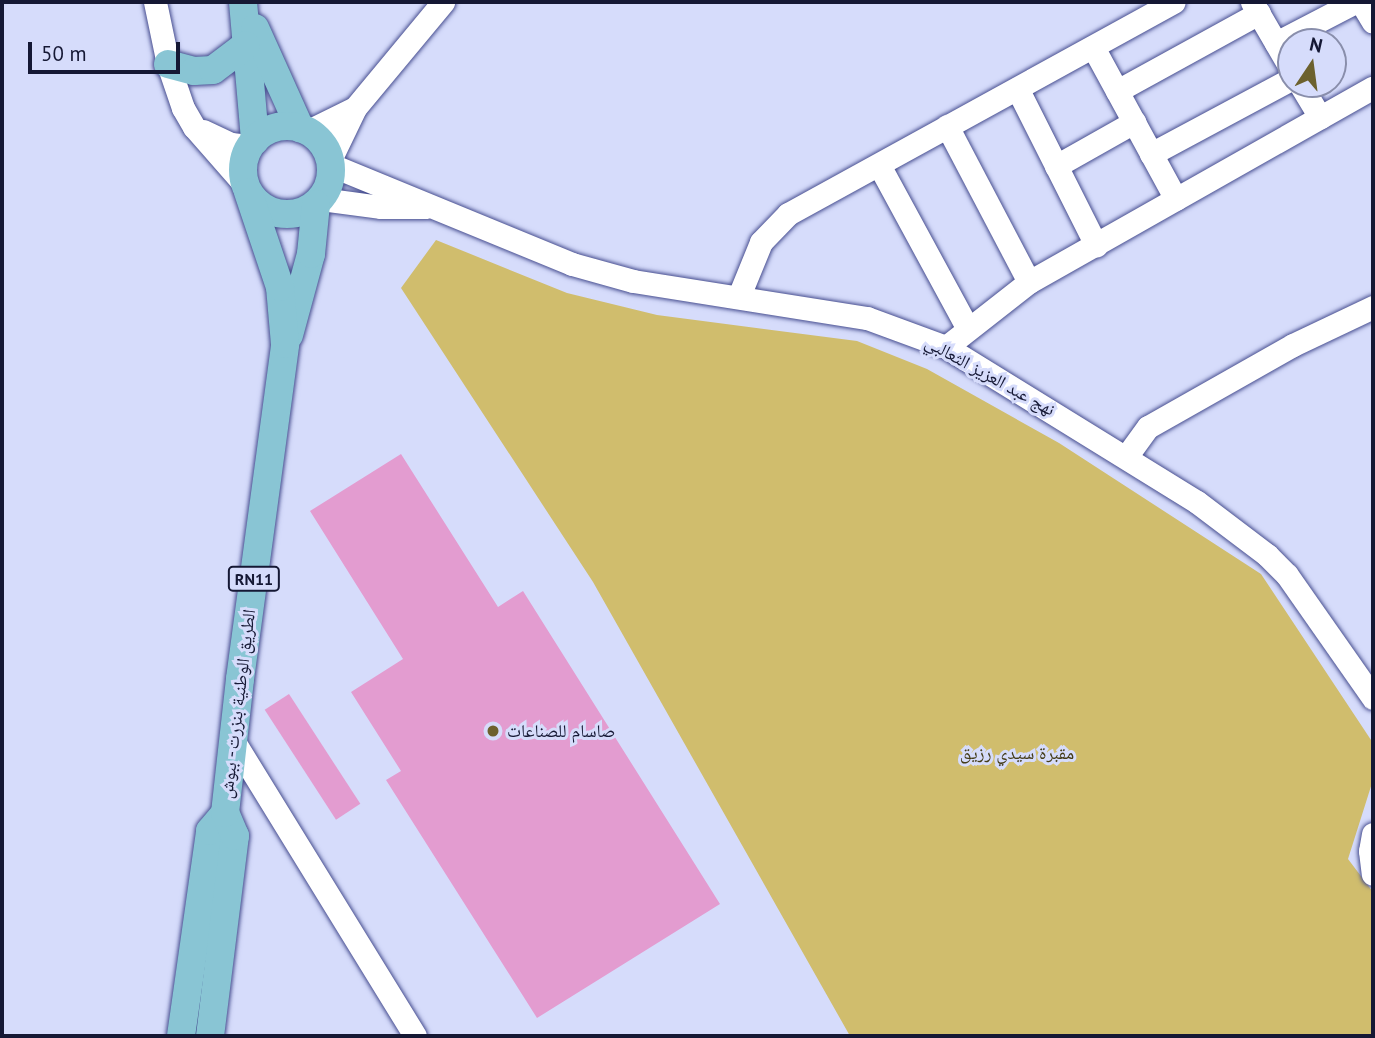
<!DOCTYPE html>
<html>
<head>
<meta charset="utf-8">
<style>
	body { margin:0 }
	#map { position:relative; width:1375px; height:1038px; overflow:hidden; background:#d6dcfb; font-family:"PT Sans","Noto Naskh Arabic",sans-serif }
	div>[style] { position:absolute }
	.green>* { inset:0; background:#d0bd6d }
	.building>* { inset:0; background:#e39cd0; transform-origin:0 0 }
	.roads { filter:drop-shadow(0 0 2px #474e90) drop-shadow(0 0 2px #474e90) }
	.minor>* { height:23px; margin:-11.5px; padding:0 11.5px; transform-origin:11.5px; border-radius:11.5px; background:#fff }
	.major>* { height:28px; margin:-14px; padding:0 14px; transform-origin:14px; border-radius:14px; background:#89c5d4 }
	.major>.ring { margin:-14px; padding:0; box-sizing:content-box; background:none; border:28px solid #89c5d4; border-radius:50% }
	.dots>* { width:19px; height:19px; translate:-50% -50%; box-sizing:border-box; border:4px solid #d6dcfb; border-radius:50% }
	span { translate:-50% -50%; white-space:nowrap; text-align:center; line-height:1.15; -webkit-text-stroke:6px #d6dcfb; paint-order:stroke }
	.shield-label span { padding:2px 5px; background:#d6dcfb; border:2px solid; border-radius:5px; -webkit-text-stroke-width:0 }
	.shield-label { font-size:16px; color:#151834; font-weight:700 }
	.street-label { font-size:18px; color:#151834 }
	.poi-label { font-size:18px; color:#151834 }
	.left { translate:0 -50%; text-align:left }
	.park-label { font-size:18px; color:#433b17 }
	.frame { position:absolute; inset:0; border:4px solid #151834; pointer-events:none }
	.north { position:absolute; left:1277px; top:28px; width:70px; height:70px; box-sizing:border-box; background:#d6dcfb; border:2px solid #898eab; border-radius:50%; rotate:13deg; font-size:19px; font-weight:700; line-height:28px; text-align:center; color:#151834 }
	.north::after { content:''; display:block; margin:auto; width:24px; height:32px; background:#6c612e; clip-path:polygon(50% 0,100% 100%,50% 72%,0 100%) }
	.scale { position:absolute; left:28px; top:42px; width:152px; height:32px; box-sizing:border-box; border:4px solid #151834; border-top:0; padding-left:9px; font-size:21px; line-height:24px; white-space:nowrap; color:#151834; -webkit-text-stroke:5px #d6dcfb; paint-order:stroke }
</style>
</head>
<body>
<div id="map">
	<div class="green">
		<i style="clip-path:polygon(436px 240px,567px 293px,657px 315px,857px 341px,927px 369px,1059px 443px,1261px 574px,1373px 743px,1373px 780px,1348px 859px,1373px 892px,1373px 1036px,850px 1036px,593px 582px,401px 288px)"></i>
	</div>
	<div class="building">
		<i style="clip-path:polygon(401px 454px,498px 607px,523px 591px,720px 904px,537px 1018px,386px 780px,401px 771px,351px 692px,403px 659px,310px 511px)"></i>
		<i style="left:289px;top:694px;width:131px;height:29px;rotate:57deg"></i>
	</div>
	<div class="roads">
		<div class="minor">
			<i style="left:155px;top:2px;width:63px;rotate:78.2deg"></i>
			<i style="left:168px;top:64px;width:46px;rotate:71.2deg"></i>
			<i style="left:183px;top:108px;width:22px;rotate:60deg"></i>
			<i style="left:194px;top:127px;width:77px;rotate:48.7deg"></i>
			<i style="left:1252px;top:2px;width:78px;rotate:59.8deg"></i>
			<i style="left:1361px;top:2px;width:23px;rotate:59deg"></i>
			<i style="left:1276px;top:43px;width:89px;rotate:-27.4deg"></i>
			<i style="left:1093px;top:47px;width:173px;rotate:61.4deg"></i>
			<i style="left:1300px;top:84px;width:39px;rotate:59deg"></i>
			<i style="left:1018px;top:90px;width:174px;rotate:63.3deg"></i>
			<i style="left:1117px;top:91px;width:162px;rotate:-28.8deg"></i>
			<i style="left:947px;top:126px;width:176px;rotate:62.3deg"></i>
			<i style="left:203px;top:131px;width:31px;rotate:25deg"></i>
			<i style="left:231px;top:144px;width:18px;rotate:6deg"></i>
			<i style="left:308px;top:131px;width:52px;rotate:-26.1deg"></i>
			<i style="left:1151px;top:154px;width:159px;rotate:-28.2deg"></i>
			<i style="left:330px;top:160px;width:58px;rotate:-64.3deg"></i>
			<i style="left:355px;top:108px;width:138px;rotate:-50.3deg"></i>
			<i style="left:331px;top:165px;width:261px;rotate:22.3deg"></i>
			<i style="left:572px;top:264px;width:63px;rotate:15.6deg"></i>
			<i style="left:633px;top:281px;width:237px;rotate:9deg"></i>
			<i style="left:867px;top:318px;width:84px;rotate:20.2deg"></i>
			<i style="left:946px;top:347px;width:295px;rotate:31.7deg"></i>
			<i style="left:1197px;top:502px;width:88px;rotate:37.1deg"></i>
			<i style="left:1267px;top:555px;width:28px;rotate:45deg"></i>
			<i style="left:1287px;top:575px;width:150px;rotate:55deg"></i>
			<i style="left:879px;top:165px;width:184px;rotate:61.5deg"></i>
			<i style="left:1056px;top:166px;width:90px;rotate:-29.4deg"></i>
			<i style="left:321px;top:199px;width:61px;rotate:7.6deg"></i>
			<i style="left:381px;top:207px;width:44px"></i>
			<i style="left:739px;top:296px;width:58px;rotate:-67.8deg"></i>
			<i style="left:761px;top:242px;width:39px;rotate:-46deg"></i>
			<i style="left:788px;top:214px;width:440px;rotate:-28.8deg"></i>
			<i style="left:946px;top:347px;width:105px;rotate:-38.1deg"></i>
			<i style="left:1029px;top:282px;width:395px;rotate:-29.5deg"></i>
			<i style="left:1126px;top:457px;width:37px;rotate:-54deg"></i>
			<i style="left:1148px;top:427px;width:167px;rotate:-29.5deg"></i>
			<i style="left:1293px;top:345px;width:89px;rotate:-25.4deg"></i>
			<i style="left:233px;top:740px;width:347px;rotate:58.4deg"></i>
			<i style="left:1373px;top:834px;width:17px;rotate:100deg"></i>
			<i style="left:1370px;top:851px;width:23px;rotate:83deg"></i>
		</div>
		<div class="major">
			<i style="left:243px;top:2px;width:139px;rotate:85deg"></i>
			<i style="left:255px;top:28px;width:110px;rotate:65.8deg"></i>
			<i style="left:168px;top:64px;width:27px;rotate:15deg"></i>
			<i style="left:194px;top:71px;width:19px;rotate:-3deg"></i>
			<i style="left:213px;top:70px;width:41px;rotate:-37.1deg"></i>
			<i class="ring" style="left:243px;top:126px;width:60px;height:60px"></i>
			<i style="left:289px;top:335px;width:84px;rotate:-74.8deg"></i>
			<i style="left:311px;top:254px;width:50px;rotate:-84.3deg"></i>
			<i style="left:181px;top:1036px;width:207px;rotate:-81.9deg"></i>
			<i style="left:210px;top:831px;width:23px;rotate:-50deg"></i>
			<i style="left:210px;top:1036px;width:202px;rotate:-82.9deg"></i>
			<i style="left:235px;top:836px;width:25px;rotate:-113deg"></i>
			<i style="left:225px;top:813px;width:135px;rotate:-83.6deg"></i>
			<i style="left:240px;top:679px;width:338px;rotate:-82.3deg"></i>
			<i style="left:285px;top:344px;width:57px;rotate:-95deg"></i>
			<i style="left:280px;top:287px;width:100px;rotate:-108.6deg"></i>
		</div>
	</div>
	<div class="dots">
		<i style="left:493px;top:731px;background:#6c612e"></i>
	</div>
	<div class="shield-label">
		<span style="left:254px;top:579px">RN11</span>
	</div>
	<div class="street-label">
		<span style="left:990px;top:376px;rotate:29deg">نهج عبد العزيز الثعالبي</span>
		<span style="left:238px;top:704px;rotate:-83deg">الطريق الوطنية بنزرت - ببوش</span>
	</div>
	<div class="poi-label">
		<span class="left" style="left:507px;top:731px">صاسام للصناعات</span>
	</div>
	<div class="park-label">
		<span style="left:1017px;top:753px">مقبرة سيدي رزيق</span>
	</div>
	<div class="frame"></div>
	<div class="north">N</div>
	<div class="scale">50 m</div>
</div>
</body>
</html>
